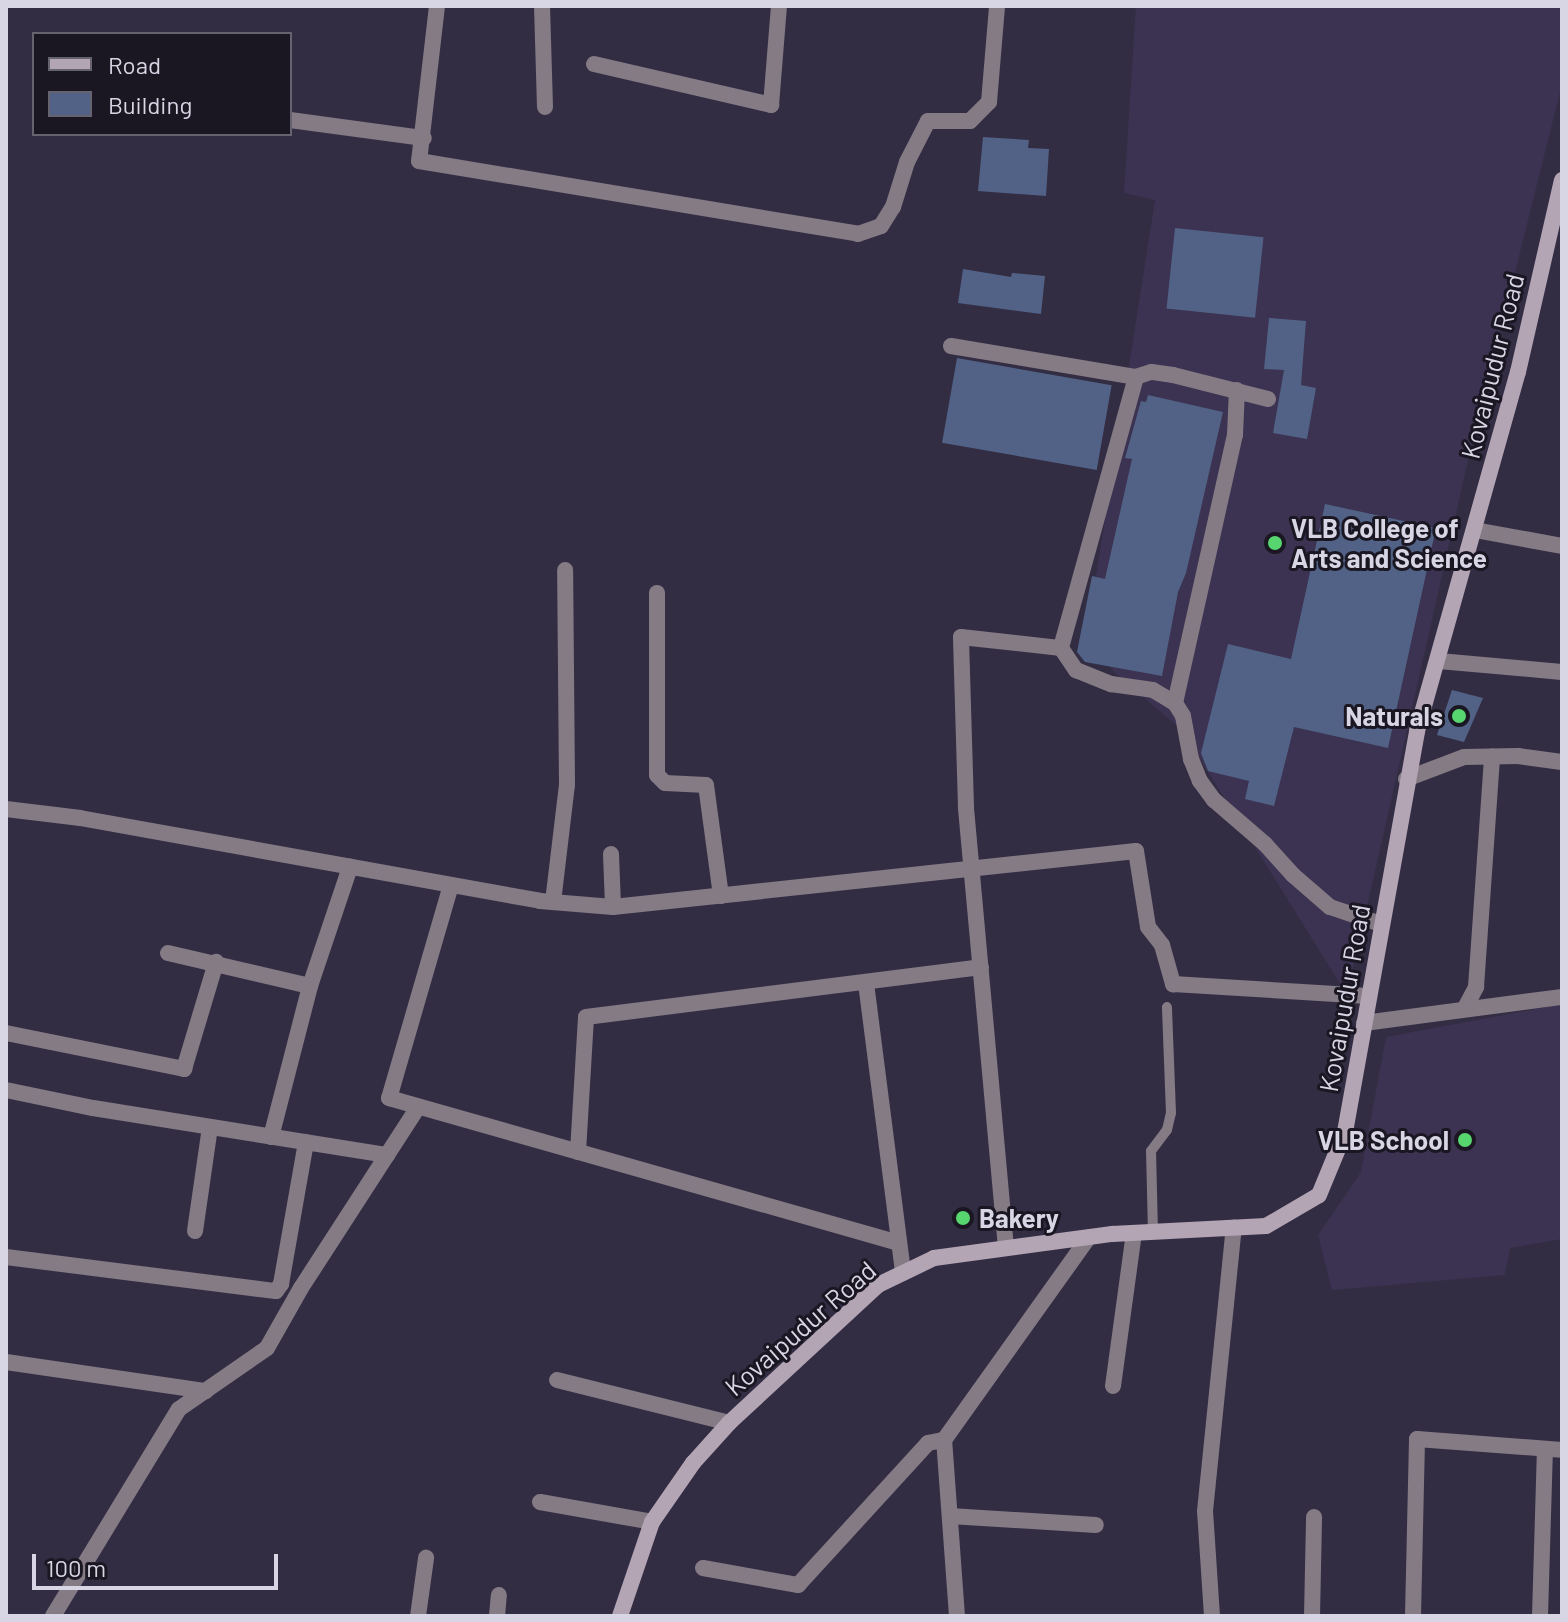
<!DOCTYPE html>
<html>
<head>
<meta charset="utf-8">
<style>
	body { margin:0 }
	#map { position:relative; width:1568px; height:1622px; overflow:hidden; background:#332d44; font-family:Barlow,sans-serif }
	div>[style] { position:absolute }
	.built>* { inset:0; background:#3b3351 }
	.building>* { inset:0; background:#526286; transform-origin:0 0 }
	.service>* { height:10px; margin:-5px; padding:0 5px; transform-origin:5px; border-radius:5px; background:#857b85 }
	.minor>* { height:16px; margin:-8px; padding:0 8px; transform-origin:8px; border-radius:8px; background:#857b85 }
	.tertiary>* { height:16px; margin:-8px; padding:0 8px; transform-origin:8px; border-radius:8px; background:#857b85 }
	.secondary>* { height:16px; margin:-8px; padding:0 8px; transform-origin:8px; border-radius:8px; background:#b4a5b5 }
	.dots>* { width:22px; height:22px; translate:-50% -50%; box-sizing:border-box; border:4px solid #1a1722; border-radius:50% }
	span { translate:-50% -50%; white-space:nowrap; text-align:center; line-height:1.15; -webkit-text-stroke:6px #1a1722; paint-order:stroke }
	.street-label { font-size:26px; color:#d8d6e5 }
	.poi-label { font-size:26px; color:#d8d6e5; font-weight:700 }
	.left { translate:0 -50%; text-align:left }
	.right { translate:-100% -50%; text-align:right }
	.frame { position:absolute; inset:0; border:8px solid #d8d6e5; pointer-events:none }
	.legend { position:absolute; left:32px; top:32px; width:260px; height:104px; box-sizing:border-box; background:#1a1722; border:2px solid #666370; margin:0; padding:10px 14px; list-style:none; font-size:24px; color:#d8d6e5 }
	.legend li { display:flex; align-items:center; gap:16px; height:40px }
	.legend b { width:40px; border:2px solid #666370 }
	.scale { position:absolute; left:32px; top:1554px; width:246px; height:36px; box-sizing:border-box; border:4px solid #d8d6e5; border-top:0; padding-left:10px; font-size:24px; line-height:28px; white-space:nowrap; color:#d8d6e5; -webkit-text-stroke:6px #1a1722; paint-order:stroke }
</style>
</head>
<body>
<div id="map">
	<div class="built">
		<i style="clip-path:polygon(1136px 6px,1562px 6px,1562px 84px,1470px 452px,1347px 995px,1182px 730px,1114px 672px,1087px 634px,1155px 200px,1124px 193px)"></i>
		<i style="clip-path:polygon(1562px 1004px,1562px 1239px,1510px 1248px,1505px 1275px,1332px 1290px,1318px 1235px,1361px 1172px,1386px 1037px)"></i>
	</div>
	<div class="building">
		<i style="clip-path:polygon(983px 137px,1029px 140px,1028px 148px,1049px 149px,1046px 196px,978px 191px)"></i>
		<i style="left:1175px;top:228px;width:89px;height:81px;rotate:6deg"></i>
		<i style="clip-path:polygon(963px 269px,1011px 277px,1012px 273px,1045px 276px,1041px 314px,958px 303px)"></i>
		<i style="clip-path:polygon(1269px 318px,1306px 321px,1301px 385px,1316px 388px,1307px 439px,1273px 433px,1284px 370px,1264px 369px)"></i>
		<i style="left:957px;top:358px;width:157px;height:86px;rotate:10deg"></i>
		<i style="clip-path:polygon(1148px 395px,1223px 412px,1186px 573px,1178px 592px,1162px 676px,1085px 662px,1077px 652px,1092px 576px,1105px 579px,1132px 459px,1125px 458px,1141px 401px,1146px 402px)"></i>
		<i style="clip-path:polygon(1325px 504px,1436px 528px,1388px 748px,1294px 727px,1274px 806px,1245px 799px,1249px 781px,1208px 771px,1201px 753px,1228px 644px,1291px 659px)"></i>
		<i style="clip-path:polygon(1452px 690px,1483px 698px,1464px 742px,1437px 735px)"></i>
	</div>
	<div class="service">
		<i style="left:1153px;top:1232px;width:81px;rotate:-91.4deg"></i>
		<i style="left:1151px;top:1151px;width:26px;rotate:-53deg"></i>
		<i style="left:1167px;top:1130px;width:17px;rotate:-77deg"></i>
		<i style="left:1171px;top:1113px;width:106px;rotate:-92.2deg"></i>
	</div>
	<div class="minor">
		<i style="left:437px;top:6px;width:156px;rotate:96.6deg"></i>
		<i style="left:419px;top:161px;width:445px;rotate:9.4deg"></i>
		<i style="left:858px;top:234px;width:24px;rotate:-19deg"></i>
		<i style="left:881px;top:226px;width:22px;rotate:-58deg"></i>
		<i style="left:893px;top:207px;width:47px;rotate:-72.7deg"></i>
		<i style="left:907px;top:162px;width:46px;rotate:-62.9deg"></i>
		<i style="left:928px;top:121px;width:42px"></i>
		<i style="left:970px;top:121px;width:27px;rotate:-45deg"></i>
		<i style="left:989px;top:102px;width:96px;rotate:-85.2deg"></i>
		<i style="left:542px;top:6px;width:101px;rotate:88.3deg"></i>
		<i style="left:594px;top:64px;width:182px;rotate:13deg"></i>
		<i style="left:771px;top:105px;width:99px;rotate:-85.4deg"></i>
		<i style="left:290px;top:120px;width:135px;rotate:7.7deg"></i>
		<i style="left:951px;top:346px;width:188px;rotate:9.5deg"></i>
		<i style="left:1268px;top:399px;width:98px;rotate:-165.8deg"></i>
		<i style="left:1173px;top:375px;width:22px;rotate:-172deg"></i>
		<i style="left:1151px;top:372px;width:16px;rotate:162deg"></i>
		<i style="left:1136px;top:377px;width:281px;rotate:105.5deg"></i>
		<i style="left:1061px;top:648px;width:27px;rotate:56deg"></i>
		<i style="left:1076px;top:670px;width:38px;rotate:22deg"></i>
		<i style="left:1111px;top:684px;width:42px;rotate:8.1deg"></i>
		<i style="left:1153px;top:690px;width:26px;rotate:31deg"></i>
		<i style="left:1175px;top:703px;width:15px;rotate:58deg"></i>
		<i style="left:1183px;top:716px;width:44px;rotate:79.5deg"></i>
		<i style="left:1191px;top:759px;width:24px;rotate:68deg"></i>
		<i style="left:1200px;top:781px;width:24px;rotate:54deg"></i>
		<i style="left:1214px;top:800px;width:67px;rotate:40.8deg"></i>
		<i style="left:1265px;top:844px;width:42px;rotate:47.9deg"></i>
		<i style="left:1293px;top:875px;width:49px;rotate:40.9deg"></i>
		<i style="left:1330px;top:907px;width:54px;rotate:18.4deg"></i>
		<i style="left:1475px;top:530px;width:88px;rotate:10.4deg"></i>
		<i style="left:657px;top:593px;width:182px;rotate:90deg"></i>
		<i style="left:657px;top:775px;width:11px;rotate:45deg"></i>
		<i style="left:665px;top:783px;width:41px;rotate:2.8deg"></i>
		<i style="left:706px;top:785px;width:112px;rotate:82.3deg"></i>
		<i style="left:1439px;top:661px;width:123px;rotate:5.1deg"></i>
		<i style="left:1175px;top:703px;width:275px;rotate:-77.4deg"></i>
		<i style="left:1235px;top:435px;width:45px;rotate:-87.5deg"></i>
		<i style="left:1406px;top:779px;width:62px;rotate:-20.8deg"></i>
		<i style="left:1464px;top:757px;width:54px;rotate:-1.1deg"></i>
		<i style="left:1518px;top:756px;width:44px;rotate:7.8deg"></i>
		<i style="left:6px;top:809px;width:75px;rotate:6.9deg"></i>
		<i style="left:80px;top:818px;width:467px;rotate:10.2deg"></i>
		<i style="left:540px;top:901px;width:73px;rotate:4.7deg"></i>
		<i style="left:613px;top:907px;width:526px;rotate:-6.11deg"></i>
		<i style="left:1136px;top:851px;width:77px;rotate:81deg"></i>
		<i style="left:1148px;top:927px;width:23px;rotate:52deg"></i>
		<i style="left:1162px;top:945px;width:41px;rotate:74.2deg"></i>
		<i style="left:1173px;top:984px;width:195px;rotate:3.5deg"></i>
		<i style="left:611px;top:854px;width:53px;rotate:87.8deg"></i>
		<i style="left:451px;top:885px;width:222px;rotate:106.2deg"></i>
		<i style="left:389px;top:1098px;width:530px;rotate:15.87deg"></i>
		<i style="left:553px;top:902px;width:118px;rotate:-83.2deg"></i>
		<i style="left:567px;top:785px;width:215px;rotate:-90.5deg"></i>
		<i style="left:168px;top:953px;width:146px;rotate:13.1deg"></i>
		<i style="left:310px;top:986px;width:126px;rotate:-71.4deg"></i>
		<i style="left:866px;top:983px;width:292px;rotate:82.7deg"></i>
		<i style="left:1465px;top:1008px;width:24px;rotate:-62deg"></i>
		<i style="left:1476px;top:987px;width:231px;rotate:-86deg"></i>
		<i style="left:1364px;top:1023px;width:200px;rotate:-7.5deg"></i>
		<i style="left:6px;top:1033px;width:182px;rotate:11.4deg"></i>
		<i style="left:184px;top:1069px;width:112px;rotate:-73.3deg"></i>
		<i style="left:6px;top:1090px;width:89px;rotate:11.7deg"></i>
		<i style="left:93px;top:1108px;width:298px;rotate:9.1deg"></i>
		<i style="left:271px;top:1137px;width:156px;rotate:-75.5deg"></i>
		<i style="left:578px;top:1152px;width:135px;rotate:-86.6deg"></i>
		<i style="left:586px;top:1017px;width:398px;rotate:-7.2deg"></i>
		<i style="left:195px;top:1231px;width:105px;rotate:-81.8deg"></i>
		<i style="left:1006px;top:1248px;width:443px;rotate:-95.2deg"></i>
		<i style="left:966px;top:807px;width:170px;rotate:-91.7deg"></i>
		<i style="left:961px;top:637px;width:101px;rotate:6.3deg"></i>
		<i style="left:6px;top:1257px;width:272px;rotate:7.2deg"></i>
		<i style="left:276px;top:1291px;width:9px;rotate:-54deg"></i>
		<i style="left:281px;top:1284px;width:144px;rotate:-80deg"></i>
		<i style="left:6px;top:1362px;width:202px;rotate:8.3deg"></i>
		<i style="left:557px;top:1380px;width:177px;rotate:14deg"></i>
		<i style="left:1113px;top:1386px;width:154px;rotate:-82.2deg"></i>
		<i style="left:540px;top:1502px;width:114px;rotate:10.1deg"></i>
		<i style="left:950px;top:1516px;width:146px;rotate:3.5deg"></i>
		<i style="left:703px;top:1568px;width:97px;rotate:10.1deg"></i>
		<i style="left:798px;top:1585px;width:193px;rotate:-47.5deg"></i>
		<i style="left:928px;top:1443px;width:16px;rotate:-11deg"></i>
		<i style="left:53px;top:1616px;width:242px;rotate:-58.7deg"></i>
		<i style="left:179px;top:1409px;width:107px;rotate:-34.7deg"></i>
		<i style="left:267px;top:1348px;width:69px;rotate:-60.5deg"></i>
		<i style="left:301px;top:1288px;width:216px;rotate:-57.1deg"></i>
		<i style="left:418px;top:1616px;width:59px;rotate:-82.1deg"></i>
		<i style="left:497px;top:1616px;width:21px;rotate:-85deg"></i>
		<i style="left:1212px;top:1616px;width:105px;rotate:-93.8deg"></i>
		<i style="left:1205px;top:1511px;width:285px;rotate:-84.2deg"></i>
		<i style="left:1312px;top:1616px;width:99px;rotate:-88.8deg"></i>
		<i style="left:1413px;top:1616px;width:177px;rotate:-88.7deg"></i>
		<i style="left:1417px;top:1439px;width:145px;rotate:4.3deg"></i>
		<i style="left:1540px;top:1616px;width:167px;rotate:-88.3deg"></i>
	</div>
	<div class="tertiary">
		<i style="left:957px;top:1616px;width:176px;rotate:-94.2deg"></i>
		<i style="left:944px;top:1440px;width:249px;rotate:-54.5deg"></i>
	</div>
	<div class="secondary">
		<i style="left:620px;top:1616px;width:99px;rotate:-71.2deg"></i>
		<i style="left:652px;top:1522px;width:72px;rotate:-55.2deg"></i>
		<i style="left:693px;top:1463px;width:54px;rotate:-48deg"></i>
		<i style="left:729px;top:1423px;width:203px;rotate:-42.8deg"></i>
		<i style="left:878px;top:1285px;width:62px;rotate:-25.7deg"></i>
		<i style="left:934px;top:1258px;width:180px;rotate:-7.7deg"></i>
		<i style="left:1112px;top:1234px;width:154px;rotate:-3deg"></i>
		<i style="left:1266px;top:1226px;width:61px;rotate:-30.3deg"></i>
		<i style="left:1319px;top:1195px;width:68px;rotate:-67.6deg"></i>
		<i style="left:1345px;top:1132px;width:407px;rotate:-79.8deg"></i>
		<i style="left:1417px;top:731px;width:373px;rotate:-74.3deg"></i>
		<i style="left:1518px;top:372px;width:197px;rotate:-77.1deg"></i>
	</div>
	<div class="dots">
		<i style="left:1275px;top:543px;background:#57d670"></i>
		<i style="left:1459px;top:716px;background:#57d670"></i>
		<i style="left:1465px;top:1140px;background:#57d670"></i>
		<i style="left:963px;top:1218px;background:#57d670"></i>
	</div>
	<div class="street-label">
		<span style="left:1492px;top:366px;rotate:-76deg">Kovaipudur Road</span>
		<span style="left:1344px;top:998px;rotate:-80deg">Kovaipudur Road</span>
		<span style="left:800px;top:1328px;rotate:-41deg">Kovaipudur Road</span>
	</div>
	<div class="poi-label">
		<span class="left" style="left:1291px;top:543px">VLB College of<br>Arts and Science</span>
		<span class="right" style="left:1443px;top:716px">Naturals</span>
		<span class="right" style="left:1449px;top:1140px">VLB School</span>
		<span class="left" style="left:979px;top:1218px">Bakery</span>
	</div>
	<div class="frame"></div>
	<ul class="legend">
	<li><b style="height:10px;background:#b4a5b5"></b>Road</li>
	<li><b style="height:22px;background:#526286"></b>Building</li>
	</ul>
	<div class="scale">100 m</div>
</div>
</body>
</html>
